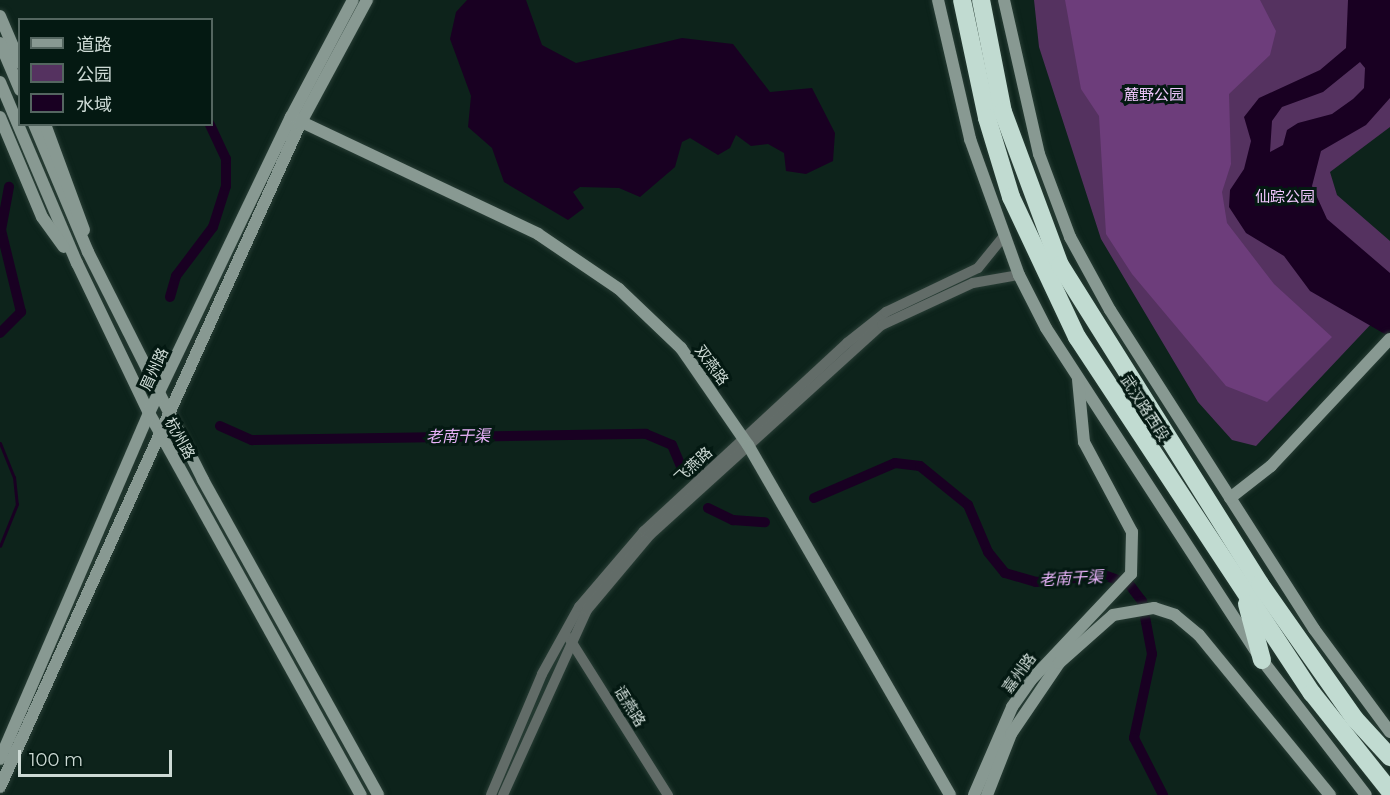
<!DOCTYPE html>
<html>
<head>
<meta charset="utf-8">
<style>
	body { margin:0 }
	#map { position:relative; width:1390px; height:795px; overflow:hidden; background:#0d231b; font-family:Montserrat,"Noto Sans SC",sans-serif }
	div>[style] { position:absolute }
	.green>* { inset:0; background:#553260 }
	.forest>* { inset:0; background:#6d3d7b }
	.water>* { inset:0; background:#190022 }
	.stream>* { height:3px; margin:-1.5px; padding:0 1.5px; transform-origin:1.5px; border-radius:1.5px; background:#190022 }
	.canal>* { height:10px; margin:-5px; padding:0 5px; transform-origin:5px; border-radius:5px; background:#190022 }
	.roads { filter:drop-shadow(0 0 2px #283d35) drop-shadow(0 0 2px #283d35) }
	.street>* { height:10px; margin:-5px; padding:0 5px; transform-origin:5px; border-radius:5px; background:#626c68 }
	.secondary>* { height:12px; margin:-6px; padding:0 6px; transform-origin:6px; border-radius:6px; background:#889992 }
	.highway>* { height:18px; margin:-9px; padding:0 9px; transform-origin:9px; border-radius:9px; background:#c1dbd1 }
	span { translate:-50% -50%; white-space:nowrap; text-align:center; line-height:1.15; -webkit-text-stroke:6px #041912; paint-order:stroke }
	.park-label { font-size:15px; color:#f0c7fd }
	.street-label { font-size:15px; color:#cddad5 }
	.water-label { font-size:16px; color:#e8b2f9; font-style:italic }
	.legend { position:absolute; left:18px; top:18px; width:195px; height:108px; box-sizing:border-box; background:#041912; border:2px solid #546660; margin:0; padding:8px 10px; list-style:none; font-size:18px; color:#cddad5 }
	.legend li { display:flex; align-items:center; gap:12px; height:30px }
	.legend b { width:30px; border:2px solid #546660 }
	.scale { position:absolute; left:18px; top:750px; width:154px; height:27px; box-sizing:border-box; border:3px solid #cddad5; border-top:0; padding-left:8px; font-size:18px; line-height:21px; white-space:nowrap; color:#cddad5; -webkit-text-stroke:4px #041912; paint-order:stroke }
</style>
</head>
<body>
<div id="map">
	<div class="green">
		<i style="clip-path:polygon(1034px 0,1390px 0,1390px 127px,1330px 172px,1337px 195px,1390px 241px,1390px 304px,1256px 446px,1232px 440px,1198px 402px,1101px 239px,1039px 47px)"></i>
	</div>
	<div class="forest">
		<i style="clip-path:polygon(1065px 0,1260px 0,1276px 31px,1270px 55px,1229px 94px,1231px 164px,1222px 192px,1227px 223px,1274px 284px,1332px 337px,1267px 402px,1226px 386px,1132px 274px,1106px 234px,1099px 116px,1081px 89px)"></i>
	</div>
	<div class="water">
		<i style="clip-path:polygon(467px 0,526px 0,542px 45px,576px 63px,682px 38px,733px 44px,770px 92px,812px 88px,835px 133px,833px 161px,806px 174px,786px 171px,784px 153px,768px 144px,751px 146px,736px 135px,730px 148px,718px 155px,690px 138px,682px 142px,675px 167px,640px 197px,619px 188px,580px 187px,573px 192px,584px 208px,568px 220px,504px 182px,492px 148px,468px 127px,471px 96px,450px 39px,456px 12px)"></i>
		<i style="clip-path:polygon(evenodd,1348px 0,1390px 0,1390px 98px,1366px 125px,1321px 151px,1312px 186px,1327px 219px,1390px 273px,1390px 337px,1310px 291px,1284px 256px,1246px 233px,1229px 207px,1230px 190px,1244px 169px,1251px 141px,1244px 117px,1259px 98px,1320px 70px,1346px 48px,1348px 0,1360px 62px,1365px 68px,1364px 88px,1353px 99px,1332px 114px,1298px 123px,1287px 130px,1283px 145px,1270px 152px,1272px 121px,1282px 107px,1323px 92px,1360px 62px)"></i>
	</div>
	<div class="stream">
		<i style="left:0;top:443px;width:37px;rotate:68deg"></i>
		<i style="left:14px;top:477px;width:27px;rotate:84deg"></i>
		<i style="left:17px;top:504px;width:45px;rotate:112deg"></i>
	</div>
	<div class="canal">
		<i style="left:170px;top:297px;width:22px;rotate:-74deg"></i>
		<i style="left:176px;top:276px;width:61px;rotate:-52.9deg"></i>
		<i style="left:213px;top:227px;width:43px;rotate:-72.4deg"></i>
		<i style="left:226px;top:186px;width:27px;rotate:-90deg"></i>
		<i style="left:226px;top:159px;width:38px;rotate:-115deg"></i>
		<i style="left:0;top:333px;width:30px;rotate:-45deg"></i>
		<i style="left:21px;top:312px;width:84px;rotate:-103.7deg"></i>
		<i style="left:1px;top:230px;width:44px;rotate:-79.5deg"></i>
		<i style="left:220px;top:426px;width:35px;rotate:24deg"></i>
		<i style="left:252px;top:440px;width:394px;rotate:-0.9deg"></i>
		<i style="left:646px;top:434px;width:28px;rotate:23deg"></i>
		<i style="left:672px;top:445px;width:26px;rotate:67deg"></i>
		<i style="left:814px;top:498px;width:88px;rotate:-23.4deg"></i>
		<i style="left:895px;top:463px;width:25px;rotate:7deg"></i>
		<i style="left:920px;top:466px;width:62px;rotate:39.1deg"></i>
		<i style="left:968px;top:505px;width:51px;rotate:66.9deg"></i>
		<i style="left:988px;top:552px;width:27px;rotate:51deg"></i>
		<i style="left:1005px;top:573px;width:32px;rotate:16deg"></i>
		<i style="left:1036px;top:582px;width:68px;rotate:-5.9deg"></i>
		<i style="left:1104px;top:575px;width:27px;rotate:20deg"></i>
		<i style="left:1129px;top:584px;width:21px;rotate:53deg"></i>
		<i style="left:1142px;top:601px;width:54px;rotate:79.3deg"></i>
		<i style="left:1152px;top:654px;width:86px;rotate:102.1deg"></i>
		<i style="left:1134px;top:738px;width:64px;rotate:63deg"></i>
		<i style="left:708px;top:508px;width:28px;rotate:26deg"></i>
		<i style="left:733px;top:520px;width:32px;rotate:4deg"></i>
	</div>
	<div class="roads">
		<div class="street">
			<i style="left:569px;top:638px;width:186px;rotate:57.8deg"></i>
			<i style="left:491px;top:795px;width:131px;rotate:-67.1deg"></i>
			<i style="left:542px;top:674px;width:77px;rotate:-61.1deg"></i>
			<i style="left:579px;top:607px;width:100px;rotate:-49.5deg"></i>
			<i style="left:644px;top:531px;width:277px;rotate:-42.8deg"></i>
			<i style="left:847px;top:343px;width:50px;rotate:-38.5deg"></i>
			<i style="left:886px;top:312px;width:102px;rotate:-25.6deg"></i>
			<i style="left:978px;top:268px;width:41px;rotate:-50.9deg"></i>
			<i style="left:503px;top:795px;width:203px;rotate:-65.6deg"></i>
			<i style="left:587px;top:610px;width:98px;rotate:-50deg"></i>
			<i style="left:650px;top:535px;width:313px;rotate:-42.2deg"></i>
			<i style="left:882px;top:325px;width:100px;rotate:-24.8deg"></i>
			<i style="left:973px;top:283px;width:47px;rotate:-9.9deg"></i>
		</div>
		<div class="secondary">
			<i style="left:938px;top:0;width:143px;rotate:77deg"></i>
			<i style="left:970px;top:139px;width:145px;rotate:70.2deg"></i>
			<i style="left:1019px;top:275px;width:59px;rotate:63deg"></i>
			<i style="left:1046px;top:328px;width:396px;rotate:57deg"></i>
			<i style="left:1262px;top:660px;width:170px;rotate:52.4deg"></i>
			<i style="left:1004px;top:0;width:158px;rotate:77.2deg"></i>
			<i style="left:1039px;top:154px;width:89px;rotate:69.5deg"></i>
			<i style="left:1070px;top:237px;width:83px;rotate:61.3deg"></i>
			<i style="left:1110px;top:310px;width:379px;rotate:57.4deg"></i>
			<i style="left:1314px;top:629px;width:128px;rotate:53.6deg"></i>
			<i style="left:0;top:16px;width:51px;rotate:66.9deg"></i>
			<i style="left:0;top:43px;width:51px;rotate:66.9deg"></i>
			<i style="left:0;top:82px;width:197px;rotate:67deg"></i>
			<i style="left:77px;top:263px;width:166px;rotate:64.4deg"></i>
			<i style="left:149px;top:413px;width:437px;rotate:61deg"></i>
			<i style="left:0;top:117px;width:108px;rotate:67.2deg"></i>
			<i style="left:42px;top:217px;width:37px;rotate:54deg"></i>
			<i style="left:291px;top:117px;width:273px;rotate:25.3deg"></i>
			<i style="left:538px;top:234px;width:98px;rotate:34.2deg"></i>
			<i style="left:619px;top:289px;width:86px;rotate:43.6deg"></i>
			<i style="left:681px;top:348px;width:118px;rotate:55.4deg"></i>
			<i style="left:748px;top:445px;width:404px;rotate:60deg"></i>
			<i style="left:34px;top:124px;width:139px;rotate:67.1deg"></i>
			<i style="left:88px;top:252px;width:255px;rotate:63.2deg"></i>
			<i style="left:203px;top:480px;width:360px;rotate:60.9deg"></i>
			<i style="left:45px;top:124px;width:113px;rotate:69.8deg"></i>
			<i style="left:1230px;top:498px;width:52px;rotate:-38deg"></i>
			<i style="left:1271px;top:466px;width:174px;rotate:-46.9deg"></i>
			<i style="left:0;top:759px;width:377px;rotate:-66.7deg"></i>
			<i style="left:149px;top:413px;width:328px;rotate:-64.4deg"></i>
			<i style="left:291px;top:117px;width:132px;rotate:-62.1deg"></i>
			<i style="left:0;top:787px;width:728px;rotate:-65.65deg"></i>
			<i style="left:300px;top:124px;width:141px;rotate:-61.6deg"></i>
			<i style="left:974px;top:795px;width:96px;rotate:-66.6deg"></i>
			<i style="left:1012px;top:707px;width:33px;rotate:-55deg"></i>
			<i style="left:1031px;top:680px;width:146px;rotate:-46.7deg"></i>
			<i style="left:1131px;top:574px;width:42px;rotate:-88.6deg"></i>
			<i style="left:1132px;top:532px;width:102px;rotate:-118.1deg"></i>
			<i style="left:1084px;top:442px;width:62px;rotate:-95.5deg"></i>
			<i style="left:987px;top:795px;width:66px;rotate:-68.5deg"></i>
			<i style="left:1011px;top:734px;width:86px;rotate:-55.9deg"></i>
			<i style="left:1059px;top:663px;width:72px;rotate:-41.6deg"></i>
			<i style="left:1113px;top:615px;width:42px;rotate:-9.7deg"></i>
			<i style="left:1154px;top:608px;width:22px;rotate:18deg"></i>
			<i style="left:1175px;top:615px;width:31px;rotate:40deg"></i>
			<i style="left:1199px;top:635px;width:207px;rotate:50.7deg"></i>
		</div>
		<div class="highway">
			<i style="left:962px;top:0;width:121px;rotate:78deg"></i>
			<i style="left:987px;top:118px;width:83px;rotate:73.1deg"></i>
			<i style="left:1011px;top:197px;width:155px;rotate:64.8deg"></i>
			<i style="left:1077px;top:337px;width:427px;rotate:56.6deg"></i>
			<i style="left:1312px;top:693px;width:125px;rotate:51.5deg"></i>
			<i style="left:981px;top:0;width:114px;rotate:78.9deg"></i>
			<i style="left:1003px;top:112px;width:163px;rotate:69.6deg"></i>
			<i style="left:1060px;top:265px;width:377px;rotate:57.9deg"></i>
			<i style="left:1260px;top:584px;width:165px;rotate:54.9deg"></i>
			<i style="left:1355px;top:719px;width:52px;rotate:47.4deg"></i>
			<i style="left:1247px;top:604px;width:58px;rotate:75deg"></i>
		</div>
	</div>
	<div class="park-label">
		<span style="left:1154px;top:95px">麓野公园</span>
		<span style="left:1285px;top:197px">仙踪公园</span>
	</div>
	<div class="street-label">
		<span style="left:712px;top:365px;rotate:54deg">双燕路</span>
		<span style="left:154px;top:369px;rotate:-65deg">眉州路</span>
		<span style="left:1145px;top:408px;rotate:57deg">武汉路西段</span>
		<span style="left:180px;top:438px;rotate:61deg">杭州路</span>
		<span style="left:693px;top:465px;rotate:-43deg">飞燕路</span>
		<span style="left:1019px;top:673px;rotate:-54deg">嘉州路</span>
		<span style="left:630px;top:706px;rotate:58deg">语燕路</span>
	</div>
	<div class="water-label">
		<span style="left:458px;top:437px;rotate:-1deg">老南干渠</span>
		<span style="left:1071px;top:579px;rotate:-3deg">老南干渠</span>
	</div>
	<ul class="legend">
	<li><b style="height:8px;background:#889992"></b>道路</li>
	<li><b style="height:16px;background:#553260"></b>公园</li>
	<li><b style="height:16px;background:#190022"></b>水域</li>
	</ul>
	<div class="scale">100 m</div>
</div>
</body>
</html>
